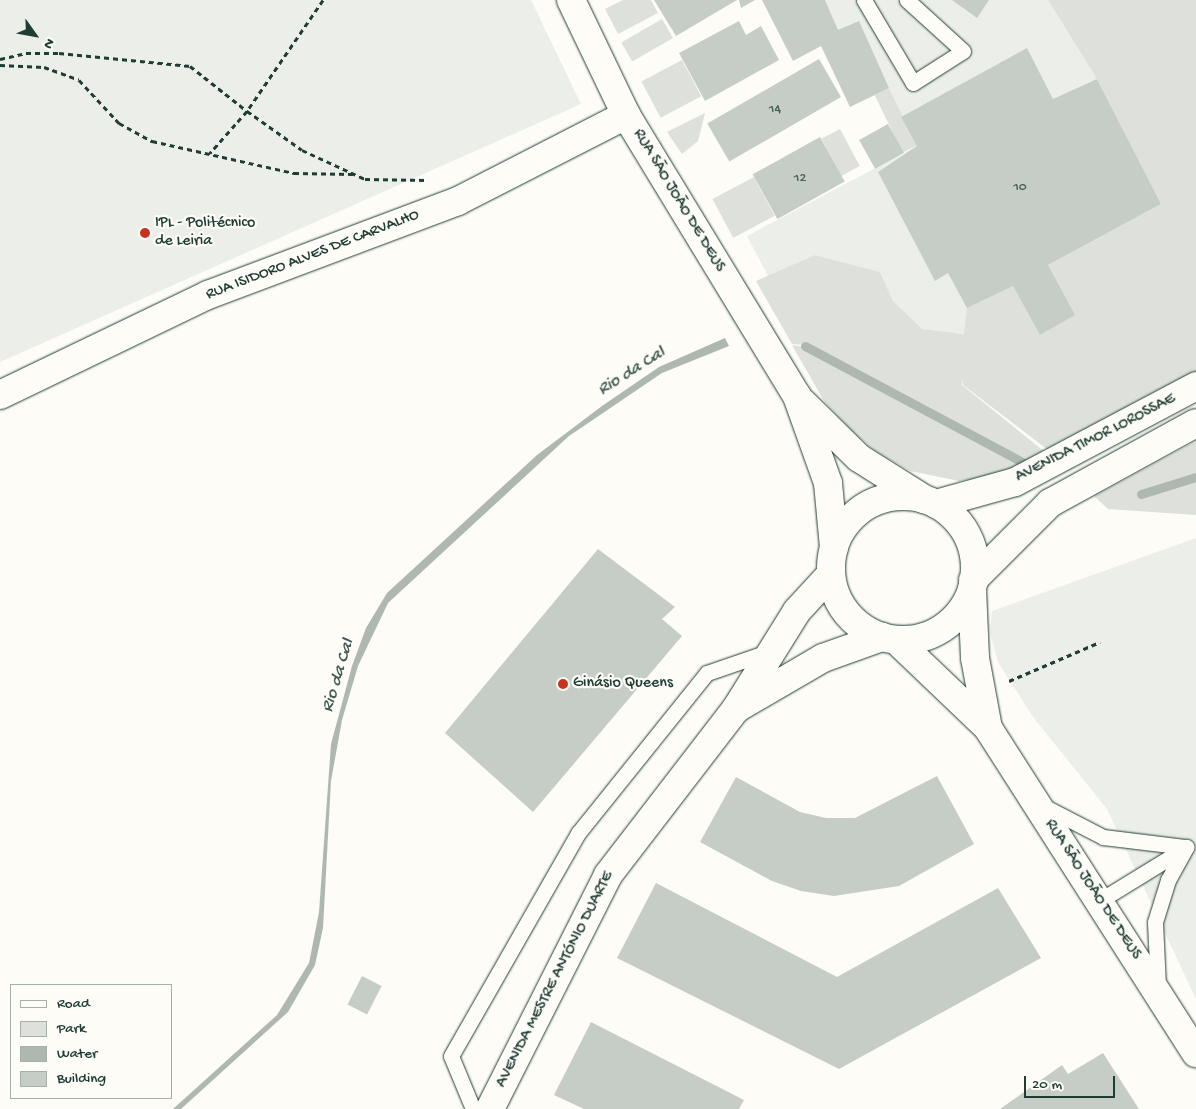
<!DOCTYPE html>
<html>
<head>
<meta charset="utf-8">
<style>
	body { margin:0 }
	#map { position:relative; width:1196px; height:1109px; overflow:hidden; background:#fdfcf7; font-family:"Gochi Hand",sans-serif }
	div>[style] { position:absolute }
	.built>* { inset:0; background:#eceee9 }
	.green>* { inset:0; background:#dde0db; transform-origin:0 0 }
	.water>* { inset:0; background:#aeb8b1 }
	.stream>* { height:9px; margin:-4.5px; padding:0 4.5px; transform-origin:4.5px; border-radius:4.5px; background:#aeb8b1 }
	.building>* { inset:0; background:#c6cdc7; transform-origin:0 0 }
	.path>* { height:3px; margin-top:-1.5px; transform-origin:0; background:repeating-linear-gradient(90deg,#1f3d34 0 5px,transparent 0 9px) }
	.roads { filter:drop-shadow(0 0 1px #1f3d34) drop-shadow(0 0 1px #1f3d34) }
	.lane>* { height:15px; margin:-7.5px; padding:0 7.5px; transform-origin:7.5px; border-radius:7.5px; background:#fdfcf7 }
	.street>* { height:28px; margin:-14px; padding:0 14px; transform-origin:14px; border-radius:14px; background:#fdfcf7 }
	.secondary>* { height:28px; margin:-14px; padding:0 14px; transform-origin:14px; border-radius:14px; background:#fdfcf7 }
	.secondary>.ring { margin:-14px; padding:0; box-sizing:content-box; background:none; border:28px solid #fdfcf7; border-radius:50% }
	.dots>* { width:14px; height:14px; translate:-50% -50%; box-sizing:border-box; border:2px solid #fdfcf7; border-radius:50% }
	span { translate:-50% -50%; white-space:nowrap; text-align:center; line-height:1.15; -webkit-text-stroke:4.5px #fdfcf7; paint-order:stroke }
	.number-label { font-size:14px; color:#496159 }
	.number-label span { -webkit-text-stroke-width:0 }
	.street-label { font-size:16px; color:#1f3d34 }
	.poi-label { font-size:16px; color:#1f3d34 }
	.left { translate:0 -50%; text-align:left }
	.water-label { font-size:18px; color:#435c53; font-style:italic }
	.legend { position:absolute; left:10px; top:984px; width:162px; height:115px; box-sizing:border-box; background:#fdfcf7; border:1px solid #a4b0a9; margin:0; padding:6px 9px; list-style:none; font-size:15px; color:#1f3d34 }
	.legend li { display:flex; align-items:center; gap:10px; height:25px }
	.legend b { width:25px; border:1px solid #a4b0a9 }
	.north { position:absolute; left:10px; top:10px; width:50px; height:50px; -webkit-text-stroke:4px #fdfcf7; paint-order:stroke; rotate:122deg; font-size:14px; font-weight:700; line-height:20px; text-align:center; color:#1f3d34 }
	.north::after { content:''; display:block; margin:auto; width:18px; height:22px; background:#1f3d34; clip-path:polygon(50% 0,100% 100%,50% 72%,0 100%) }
	.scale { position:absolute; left:1024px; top:1076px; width:91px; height:22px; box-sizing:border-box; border:2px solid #1f3d34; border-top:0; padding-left:6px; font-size:15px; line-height:18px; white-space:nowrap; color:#1f3d34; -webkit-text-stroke:4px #fdfcf7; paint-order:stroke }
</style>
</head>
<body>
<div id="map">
	<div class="built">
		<i style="clip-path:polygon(0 0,531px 0,581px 104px,0 362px)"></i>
		<i style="clip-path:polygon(795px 0,1048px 0,1097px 79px,1161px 204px,1048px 265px,1075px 315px,1040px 335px,949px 333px,922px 329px,911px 322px,893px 301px,880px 272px,815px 255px,768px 276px,747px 236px,917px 146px,889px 88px)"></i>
		<i style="clip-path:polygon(1196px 538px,1196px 999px,1107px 809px,1033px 717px,998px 662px,990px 633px,992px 611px)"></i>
	</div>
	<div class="green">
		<i style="clip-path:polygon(623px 0,651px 0,658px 13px,618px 34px,605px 9px)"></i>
		<i style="clip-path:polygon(1048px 0,1196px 0,1196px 375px,1052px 453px,963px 385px,963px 379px,962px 385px,1046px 453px,1004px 475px,959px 481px,910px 471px,875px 451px,850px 429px,824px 401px,792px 345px,805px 347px,977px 437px,805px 345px,792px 344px,756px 281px,815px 255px,880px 272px,893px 301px,922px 329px,964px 334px,967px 308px,1013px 286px,1040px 335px,1074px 315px,1048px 265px,1161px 204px,1097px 79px)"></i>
		<i style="left:662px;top:19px;width:22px;height:47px;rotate:60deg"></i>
		<i style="left:682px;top:60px;width:41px;height:46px;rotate:62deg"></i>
		<i style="left:889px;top:88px;width:64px;height:16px;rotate:64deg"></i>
		<i style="clip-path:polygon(705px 113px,698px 141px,682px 154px,667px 132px)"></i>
		<i style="left:840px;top:129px;width:42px;height:21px;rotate:62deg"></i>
		<i style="left:754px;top:177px;width:44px;height:47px;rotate:62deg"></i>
		<i style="clip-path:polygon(1196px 441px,1196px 515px,1108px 509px,1094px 496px)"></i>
	</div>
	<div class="water">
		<i style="clip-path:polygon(725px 338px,729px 346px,662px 373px,569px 436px,388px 603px,358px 666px,342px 720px,331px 781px,323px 928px,315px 965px,288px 1012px,181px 1109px,173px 1109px,277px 1015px,309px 963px,319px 912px,331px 744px,352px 666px,366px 628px,387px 593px,537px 455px,602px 406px,659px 367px)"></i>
	</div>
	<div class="stream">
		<i style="left:805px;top:346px;width:246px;rotate:28.1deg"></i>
		<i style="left:1141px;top:494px;width:58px;rotate:-17.2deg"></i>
	</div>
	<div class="building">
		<i style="clip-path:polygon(654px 0,737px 0,676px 36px)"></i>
		<i style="clip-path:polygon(739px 0,755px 0,741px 8px)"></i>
		<i style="clip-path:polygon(762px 0,825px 0,838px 30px,859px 21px,889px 88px,850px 107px,821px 46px,793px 61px)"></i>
		<i style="clip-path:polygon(952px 0,989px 0,977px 18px)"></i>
		<i style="clip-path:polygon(739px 21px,746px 35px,761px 26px,779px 60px,705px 101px,679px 53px)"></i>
		<i style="clip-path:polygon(1027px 48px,1053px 99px,1097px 79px,1161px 204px,1048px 265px,1075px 315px,1040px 335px,1013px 286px,967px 308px,948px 273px,935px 281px,878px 172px,917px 146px,901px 117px)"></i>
		<i style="left:819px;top:59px;width:44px;height:129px;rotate:60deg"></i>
		<i style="left:888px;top:124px;width:33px;height:33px;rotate:61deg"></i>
		<i style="left:820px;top:137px;width:51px;height:77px;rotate:61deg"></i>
		<i style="clip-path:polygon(598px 549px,675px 607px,662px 619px,682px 636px,533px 812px,445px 733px)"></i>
		<i style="clip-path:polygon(937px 776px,974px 844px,899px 886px,834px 896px,801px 891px,772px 881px,700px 842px,736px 777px,800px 812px,826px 818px,855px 818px)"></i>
		<i style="clip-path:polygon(656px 883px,837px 977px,998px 888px,1041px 958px,839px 1069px,617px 958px)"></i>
		<i style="left:362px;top:976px;width:22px;height:32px;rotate:27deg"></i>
		<i style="clip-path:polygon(591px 1022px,744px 1100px,739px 1109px,584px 1109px,554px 1095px)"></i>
		<i style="clip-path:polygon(1103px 1053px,1139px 1109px,1000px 1109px,1062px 1065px,1068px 1074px)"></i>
	</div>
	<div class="path">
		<i style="left:323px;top:0;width:135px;rotate:124.4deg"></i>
		<i style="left:247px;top:111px;width:67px;rotate:35.3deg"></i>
		<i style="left:302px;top:150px;width:69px;rotate:24.7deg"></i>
		<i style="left:365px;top:179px;width:62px;rotate:0.9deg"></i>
		<i style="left:0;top:59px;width:27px;rotate:-13deg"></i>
		<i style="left:26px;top:53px;width:33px"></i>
		<i style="left:59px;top:53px;width:132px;rotate:5.7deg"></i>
		<i style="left:190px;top:66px;width:73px;rotate:38.3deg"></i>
		<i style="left:247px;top:111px;width:56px;rotate:131.4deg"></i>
		<i style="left:0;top:65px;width:44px;rotate:2.6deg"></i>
		<i style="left:44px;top:67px;width:37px;rotate:20deg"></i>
		<i style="left:79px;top:80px;width:59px;rotate:47.1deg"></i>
		<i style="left:119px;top:123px;width:38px;rotate:29deg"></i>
		<i style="left:152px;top:141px;width:146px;rotate:12.7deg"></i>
		<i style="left:294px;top:173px;width:59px;rotate:1deg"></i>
		<i style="left:1009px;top:681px;width:99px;rotate:-23.2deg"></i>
	</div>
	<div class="roads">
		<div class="lane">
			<i style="left:864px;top:0;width:96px;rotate:59.4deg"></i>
			<i style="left:913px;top:83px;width:59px;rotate:-32.6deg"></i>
			<i style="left:963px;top:51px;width:76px;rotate:-137.7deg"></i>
			<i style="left:1043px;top:806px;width:68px;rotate:27.3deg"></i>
			<i style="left:1103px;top:837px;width:84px;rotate:6.9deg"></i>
			<i style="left:1099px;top:901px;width:101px;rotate:-31.6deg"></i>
			<i style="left:1158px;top:986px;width:64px;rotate:-92.7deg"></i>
			<i style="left:1155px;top:922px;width:44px;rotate:-72.8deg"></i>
			<i style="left:1168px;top:880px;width:38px;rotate:-61deg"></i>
			<i style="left:473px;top:1109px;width:57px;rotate:-112.5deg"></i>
			<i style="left:451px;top:1056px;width:258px;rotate:-60.3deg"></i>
			<i style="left:579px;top:832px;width:204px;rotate:-51.2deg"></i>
			<i style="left:707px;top:673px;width:68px;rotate:-19deg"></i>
		</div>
		<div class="street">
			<i style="left:571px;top:0;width:127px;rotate:64.4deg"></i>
			<i style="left:626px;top:115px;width:329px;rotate:58.7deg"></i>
			<i style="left:797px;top:396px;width:92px;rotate:70.4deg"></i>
			<i style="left:828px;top:483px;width:65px;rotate:84.7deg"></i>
			<i style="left:0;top:395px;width:231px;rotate:-25.7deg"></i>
			<i style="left:208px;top:295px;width:267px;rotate:-20.6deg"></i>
			<i style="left:458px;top:201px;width:189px;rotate:-27.1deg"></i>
			<i style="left:803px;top:403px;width:78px;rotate:44.5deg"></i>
			<i style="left:859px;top:458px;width:77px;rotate:32.2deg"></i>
			<i style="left:972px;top:589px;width:69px;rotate:87.5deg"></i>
			<i style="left:975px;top:658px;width:71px;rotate:79.5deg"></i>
			<i style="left:896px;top:640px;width:127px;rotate:43.7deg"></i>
			<i style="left:988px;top:728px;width:386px;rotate:57.4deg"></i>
		</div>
		<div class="secondary">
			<i class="ring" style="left:831px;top:496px;width:116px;height:116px"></i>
			<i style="left:936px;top:504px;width:82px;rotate:-15.6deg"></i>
			<i style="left:1015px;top:482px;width:205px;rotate:-27.9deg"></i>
			<i style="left:973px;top:580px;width:109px;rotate:-45deg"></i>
			<i style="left:1050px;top:503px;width:166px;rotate:-28.7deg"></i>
			<i style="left:739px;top:707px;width:97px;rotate:-30.3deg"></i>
			<i style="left:823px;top:658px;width:63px;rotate:-19.6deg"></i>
			<i style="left:490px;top:1109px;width:262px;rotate:-63.2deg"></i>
			<i style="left:608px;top:875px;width:210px;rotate:-52.4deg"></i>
			<i style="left:736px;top:709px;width:115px;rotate:-58.1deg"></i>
			<i style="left:797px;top:611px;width:50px;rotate:-47.4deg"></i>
		</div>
	</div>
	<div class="dots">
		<i style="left:145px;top:233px;background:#c8321e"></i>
		<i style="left:563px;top:684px;background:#c8321e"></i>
	</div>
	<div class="number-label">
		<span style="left:775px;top:110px">14</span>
		<span style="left:800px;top:179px">12</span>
		<span style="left:1020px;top:188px">10</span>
	</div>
	<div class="street-label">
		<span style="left:678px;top:201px;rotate:59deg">RUA SÃO JOÃO DE DEUS</span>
		<span style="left:313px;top:256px;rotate:-21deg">RUA ISIDORO ALVES DE CARVALHO</span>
		<span style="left:1096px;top:439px;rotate:-27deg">AVENIDA TIMOR LOROSSAE</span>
		<span style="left:1092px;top:890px;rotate:57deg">RUA SÃO JOÃO DE DEUS</span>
		<span style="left:556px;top:980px;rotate:-63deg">AVENIDA MESTRE ANTÓNIO DUARTE</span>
	</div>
	<div class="poi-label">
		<span class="left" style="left:155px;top:233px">IPL - Politécnico<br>de Leiria</span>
		<span class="left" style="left:573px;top:684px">Ginásio Queens</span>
	</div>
	<div class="water-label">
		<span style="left:632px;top:372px;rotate:-32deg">Rio da Cal</span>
		<span style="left:339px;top:676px;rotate:-73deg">Rio da Cal</span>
	</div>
	<ul class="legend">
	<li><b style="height:6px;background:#fdfcf7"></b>Road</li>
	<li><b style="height:14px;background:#dde0db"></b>Park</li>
	<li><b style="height:14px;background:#aeb8b1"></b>Water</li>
	<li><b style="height:14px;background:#c6cdc7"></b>Building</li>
	</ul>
	<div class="north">N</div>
	<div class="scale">20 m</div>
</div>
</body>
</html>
